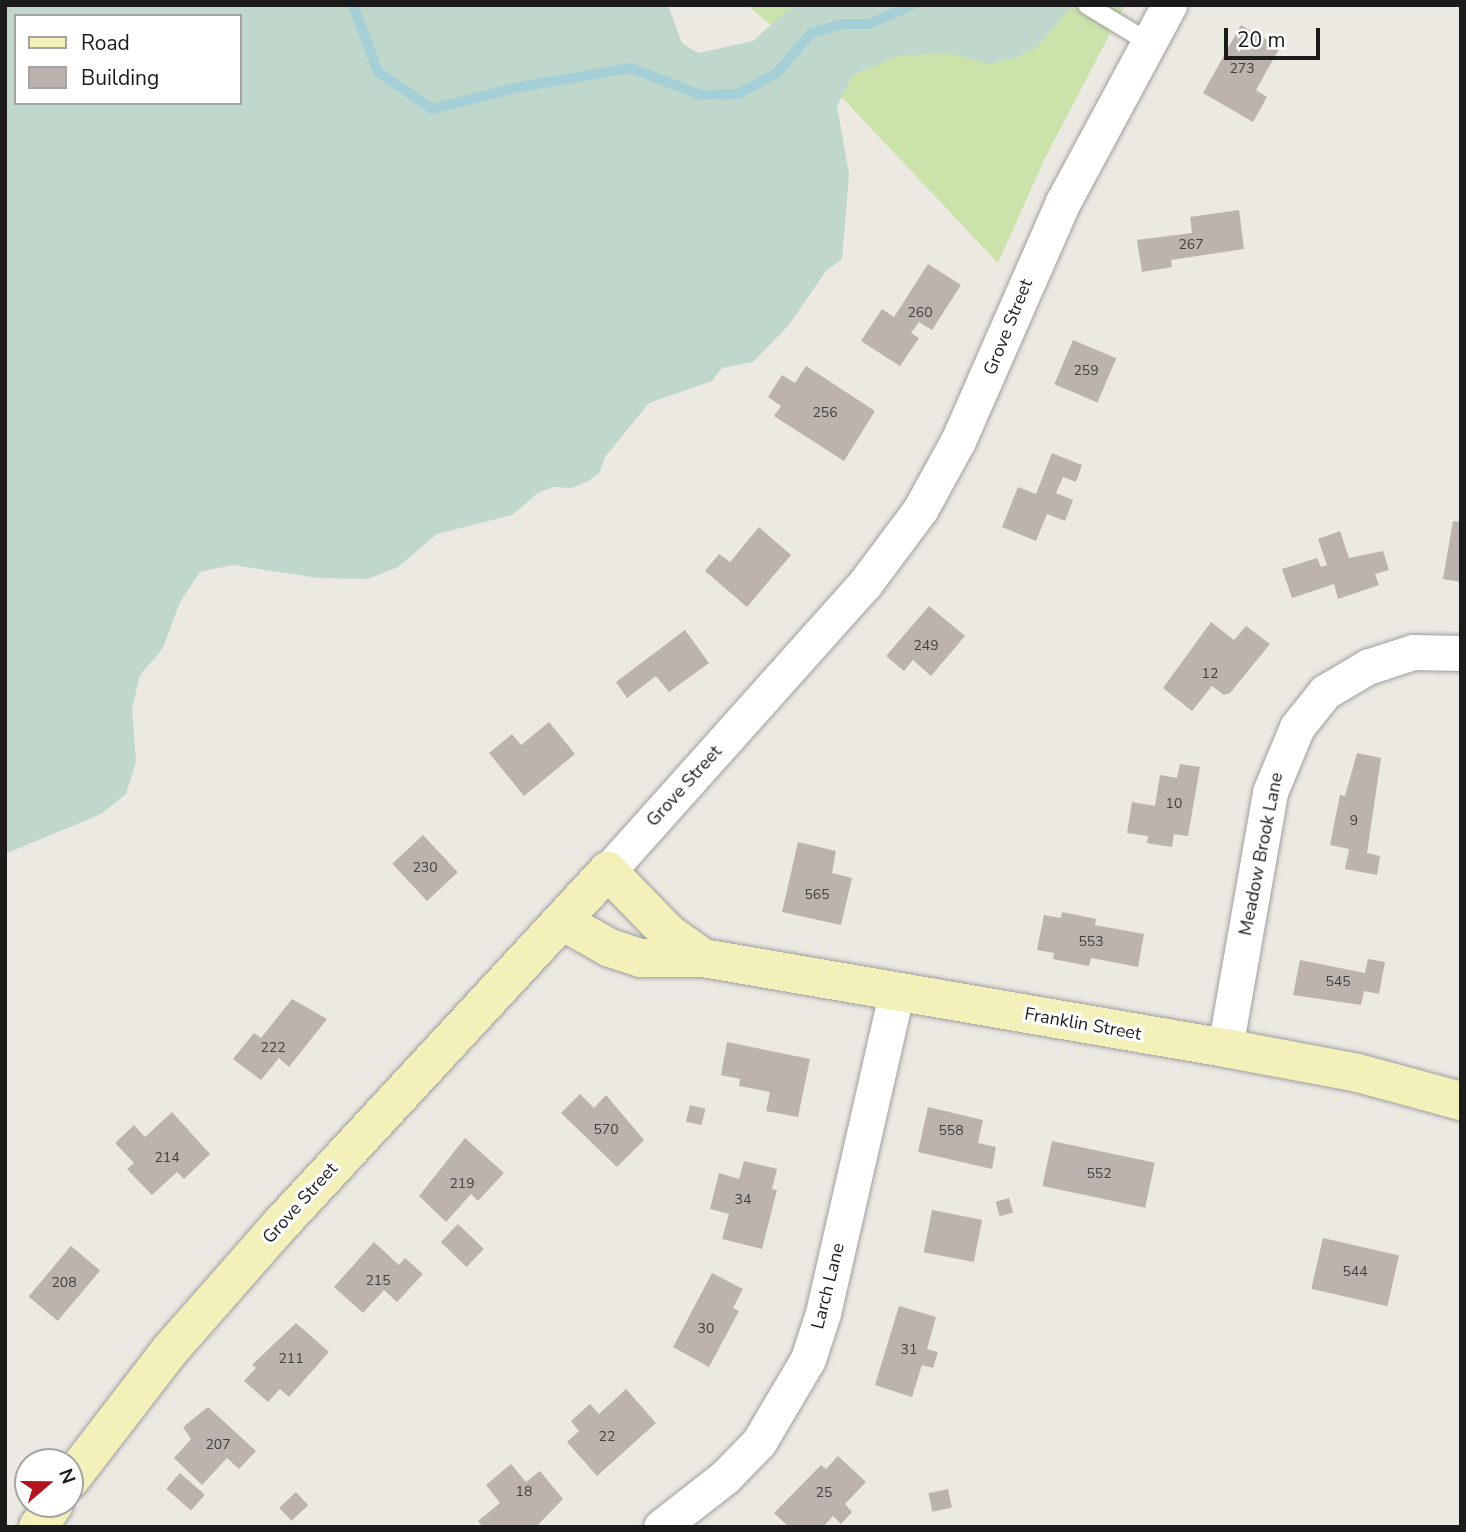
<!DOCTYPE html>
<html>
<head>
<meta charset="utf-8">
<style>
	body { margin:0 }
	#map { position:relative; width:1466px; height:1532px; overflow:hidden; background:#ece8e2; font-family:"Nunito Sans",sans-serif }
	div>[style] { position:absolute }
	.grass>* { inset:0; background:#cbe2ab }
	.wetland>* { inset:0; background:#c0d8cb }
	.stream>* { height:10px; margin:-5px; padding:0 5px; transform-origin:5px; border-radius:5px; background:#a5cfd6 }
	.building>* { inset:0; background:#bcb3af; transform-origin:0 0 }
	.roads { filter:drop-shadow(0 0 2px #9f9f9f) drop-shadow(0 0 2px #9f9f9f) }
	.service>* { height:18px; margin:-9px; padding:0 9px; transform-origin:9px; border-radius:9px; background:#fff }
	.minor>* { height:35px; margin:-17.5px; padding:0 17.5px; transform-origin:17.5px; border-radius:17.5px; background:#fff }
	.secondary>* { height:38px; margin:-19px; padding:0 19px; transform-origin:19px; border-radius:19px; background:#f3f1b9 }
	span { translate:-50% -50%; white-space:nowrap; text-align:center; line-height:1.15; -webkit-text-stroke:6px #fff; paint-order:stroke }
	.number-label { font-size:14px; color:#434140 }
	.number-label span { -webkit-text-stroke-width:0 }
	.street-label { font-size:18px; color:#1b1b1b }
	.frame { position:absolute; inset:0; border:7px solid #1b1b1b; pointer-events:none }
	.legend { position:absolute; left:14px; top:14px; width:228px; height:91px; box-sizing:border-box; background:#fff; border:2px solid #a4a4a4; margin:0; padding:9px 12px; list-style:none; font-size:21px; color:#1b1b1b }
	.legend li { display:flex; align-items:center; gap:14px; height:35px }
	.legend b { width:35px; border:2px solid #a4a4a4 }
	.north { position:absolute; left:14px; top:1448px; width:70px; height:70px; box-sizing:border-box; background:#fff; border:2px solid #a4a4a4; border-radius:50%; rotate:70deg; font-size:19px; font-weight:700; line-height:28px; text-align:center; color:#1b1b1b }
	.north::after { content:''; display:block; margin:auto; width:24px; height:32px; background:#b4121f; clip-path:polygon(50% 0,100% 100%,50% 72%,0 100%) }
	.scale { position:absolute; left:1224px; top:28px; width:96px; height:32px; box-sizing:border-box; border:4px solid #1b1b1b; border-top:0; padding-left:9px; font-size:21px; line-height:24px; white-space:nowrap; color:#1b1b1b; -webkit-text-stroke:5px #fff; paint-order:stroke }
</style>
</head>
<body>
<div id="map">
	<div class="grass">
		<i style="clip-path:polygon(747px 5px,1125px 5px,1045px 158px,998px 263px,784px 36px)"></i>
	</div>
	<div class="wetland">
		<i style="clip-path:polygon(evenodd,5px 5px,668px 5px,682px 43px,698px 53px,753px 41px,793px 5px,1074px 5px,1036px 48px,1016px 58px,990px 64px,949px 53px,899px 56px,853px 75px,837px 106px,849px 174px,842px 259px,826px 271px,788px 326px,753px 362px,722px 368px,712px 381px,649px 403px,605px 457px,600px 472px,587px 482px,571px 488px,553px 487px,538px 493px,512px 515px,437px 534px,398px 567px,368px 579px,318px 578px,233px 565px,200px 572px,180px 602px,163px 648px,140px 675px,132px 709px,136px 762px,126px 794px,101px 814px,5px 854px,5px 5px,16px 16px,240px 16px,240px 103px,16px 103px,16px 16px)"></i>
	</div>
	<div class="stream">
		<i style="left:353px;top:5px;width:72px;rotate:69.5deg"></i>
		<i style="left:378px;top:72px;width:65px;rotate:34.4deg"></i>
		<i style="left:432px;top:109px;width:90px;rotate:-14.2deg"></i>
		<i style="left:519px;top:87px;width:114px;rotate:-9.6deg"></i>
		<i style="left:631px;top:68px;width:75px;rotate:21.1deg"></i>
		<i style="left:701px;top:95px;width:37px;rotate:-2deg"></i>
		<i style="left:738px;top:94px;width:44px;rotate:-28.3deg"></i>
		<i style="left:777px;top:73px;width:52px;rotate:-49.6deg"></i>
		<i style="left:811px;top:33px;width:32px;rotate:-16deg"></i>
		<i style="left:842px;top:24px;width:27px"></i>
		<i style="left:869px;top:24px;width:47px;rotate:-23.8deg"></i>
	</div>
	<div class="building">
		<i style="clip-path:polygon(1241px 25px,1280px 47px,1256px 90px,1267px 97px,1253px 122px,1203px 93px)"></i>
		<i style="clip-path:polygon(1239px 210px,1244px 249px,1171px 260px,1172px 267px,1142px 272px,1137px 240px,1192px 233px,1190px 217px)"></i>
		<i style="clip-path:polygon(928px 264px,961px 285px,932px 330px,919px 322px,911px 333px,919px 338px,900px 366px,861px 341px,882px 309px,894px 317px)"></i>
		<i style="left:1073px;top:340px;width:47px;height:48px;rotate:23deg"></i>
		<i style="clip-path:polygon(806px 366px,875px 411px,844px 461px,774px 416px,781px 406px,768px 397px,782px 375px,795px 383px)"></i>
		<i style="clip-path:polygon(1052px 453px,1082px 465px,1076px 482px,1063px 477px,1056px 493px,1073px 500px,1065px 521px,1047px 514px,1036px 541px,1002px 527px,1018px 487px,1036px 494px)"></i>
		<i style="clip-path:polygon(1453px 521px,1461px 522px,1461px 582px,1443px 579px)"></i>
		<i style="clip-path:polygon(759px 527px,791px 555px,747px 607px,705px 571px,719px 554px,730px 562px)"></i>
		<i style="clip-path:polygon(1340px 531px,1349px 558px,1383px 551px,1389px 570px,1375px 574px,1379px 585px,1338px 599px,1334px 584px,1292px 598px,1282px 569px,1317px 558px,1321px 567px,1327px 565px,1318px 539px)"></i>
		<i style="clip-path:polygon(929px 606px,965px 636px,931px 676px,913px 660px,904px 671px,886px 656px)"></i>
		<i style="clip-path:polygon(1211px 622px,1234px 640px,1246px 626px,1270px 644px,1230px 693px,1224px 695px,1212px 686px,1192px 711px,1163px 688px)"></i>
		<i style="clip-path:polygon(685px 630px,709px 663px,669px 692px,656px 676px,627px 698px,616px 682px)"></i>
		<i style="clip-path:polygon(549px 722px,575px 754px,524px 796px,489px 753px,512px 734px,521px 745px)"></i>
		<i style="clip-path:polygon(1357px 753px,1381px 758px,1367px 853px,1380px 856px,1377px 875px,1345px 869px,1349px 849px,1330px 845px,1340px 795px,1345px 796px)"></i>
		<i style="clip-path:polygon(1180px 764px,1200px 767px,1188px 836px,1174px 834px,1172px 847px,1147px 843px,1148px 836px,1127px 833px,1132px 802px,1155px 806px,1160px 775px,1177px 778px)"></i>
		<i style="left:423px;top:835px;width:51px;height:42px;rotate:47deg"></i>
		<i style="clip-path:polygon(798px 842px,836px 851px,832px 873px,852px 878px,841px 925px,782px 912px)"></i>
		<i style="clip-path:polygon(1062px 912px,1096px 919px,1095px 925px,1144px 934px,1138px 967px,1091px 958px,1089px 966px,1053px 959px,1054px 953px,1037px 950px,1044px 915px,1061px 918px)"></i>
		<i style="clip-path:polygon(1368px 959px,1385px 962px,1379px 994px,1364px 991px,1361px 1005px,1293px 995px,1300px 960px,1365px 973px)"></i>
		<i style="clip-path:polygon(292px 999px,327px 1019px,289px 1067px,279px 1058px,261px 1080px,233px 1059px,254px 1033px,261px 1038px)"></i>
		<i style="clip-path:polygon(727px 1042px,810px 1059px,798px 1117px,766px 1111px,770px 1092px,739px 1086px,740px 1079px,721px 1075px)"></i>
		<i style="clip-path:polygon(580px 1094px,594px 1108px,606px 1095px,644px 1140px,617px 1167px,561px 1113px)"></i>
		<i style="left:690px;top:1105px;width:16px;height:17px;rotate:14deg"></i>
		<i style="clip-path:polygon(928px 1107px,983px 1120px,978px 1143px,996px 1147px,992px 1169px,918px 1152px)"></i>
		<i style="clip-path:polygon(172px 1112px,210px 1154px,184px 1179px,177px 1172px,152px 1195px,127px 1169px,134px 1163px,115px 1143px,134px 1125px,145px 1137px)"></i>
		<i style="clip-path:polygon(465px 1138px,504px 1173px,478px 1201px,471px 1194px,446px 1222px,419px 1196px)"></i>
		<i style="left:1052px;top:1141px;width:105px;height:46px;rotate:12deg"></i>
		<i style="clip-path:polygon(744px 1161px,777px 1169px,772px 1189px,777px 1190px,762px 1249px,722px 1239px,729px 1214px,710px 1209px,719px 1173px,739px 1179px)"></i>
		<i style="left:1009px;top:1198px;width:15px;height:14px;rotate:74deg"></i>
		<i style="left:932px;top:1210px;width:51px;height:43px;rotate:11deg"></i>
		<i style="left:458px;top:1224px;width:36px;height:25px;rotate:44deg"></i>
		<i style="left:1323px;top:1238px;width:78px;height:52px;rotate:13deg"></i>
		<i style="clip-path:polygon(374px 1242px,399px 1265px,405px 1258px,423px 1274px,397px 1302px,384px 1290px,363px 1313px,334px 1287px)"></i>
		<i style="left:71px;top:1246px;width:38px;height:66px;rotate:40deg"></i>
		<i style="clip-path:polygon(712px 1273px,743px 1289px,733px 1308px,739px 1311px,709px 1367px,673px 1347px)"></i>
		<i style="clip-path:polygon(899px 1306px,936px 1317px,927px 1349px,938px 1352px,933px 1368px,922px 1365px,912px 1397px,875px 1385px)"></i>
		<i style="clip-path:polygon(296px 1323px,329px 1352px,289px 1397px,280px 1389px,268px 1402px,244px 1381px,256px 1368px,252px 1365px)"></i>
		<i style="clip-path:polygon(626px 1389px,656px 1423px,597px 1476px,567px 1442px,579px 1431px,571px 1421px,590px 1404px,599px 1414px)"></i>
		<i style="clip-path:polygon(208px 1407px,256px 1451px,239px 1469px,227px 1458px,202px 1485px,174px 1458px,191px 1439px,183px 1427px)"></i>
		<i style="clip-path:polygon(838px 1456px,866px 1482px,845px 1504px,852px 1512px,841px 1524px,833px 1516px,823px 1527px,789px 1527px,774px 1513px,821px 1465px,826px 1469px)"></i>
		<i style="clip-path:polygon(511px 1464px,526px 1482px,540px 1471px,563px 1499px,536px 1527px,483px 1527px,478px 1521px,500px 1503px,486px 1485px)"></i>
		<i style="left:180px;top:1473px;width:33px;height:21px;rotate:41deg"></i>
		<i style="left:948px;top:1489px;width:19px;height:20px;rotate:78deg"></i>
		<i style="left:296px;top:1492px;width:18px;height:23px;rotate:47deg"></i>
	</div>
	<div class="roads">
		<div class="service">
			<i style="left:1087px;top:5px;width:71px;rotate:31.2deg"></i>
		</div>
		<div class="minor">
			<i style="left:608px;top:871px;width:384px;rotate:-48.2deg"></i>
			<i style="left:864px;top:585px;width:94px;rotate:-53.3deg"></i>
			<i style="left:920px;top:510px;width:79px;rotate:-61.2deg"></i>
			<i style="left:958px;top:441px;width:261px;rotate:-66.3deg"></i>
			<i style="left:1063px;top:202px;width:224px;rotate:-61.7deg"></i>
			<i style="left:1225px;top:1048px;width:260px;rotate:-80deg"></i>
			<i style="left:1270px;top:792px;width:70px;rotate:-67.4deg"></i>
			<i style="left:1297px;top:727px;width:45px;rotate:-51.3deg"></i>
			<i style="left:1325px;top:692px;width:49px;rotate:-30.8deg"></i>
			<i style="left:1367px;top:667px;width:48px;rotate:-18.1deg"></i>
			<i style="left:1413px;top:652px;width:48px;rotate:1.2deg"></i>
			<i style="left:661px;top:1527px;width:81px;rotate:-38deg"></i>
			<i style="left:725px;top:1477px;width:49px;rotate:-45.8deg"></i>
			<i style="left:759px;top:1442px;width:96px;rotate:-59.4deg"></i>
			<i style="left:808px;top:1359px;width:48px;rotate:-71.9deg"></i>
			<i style="left:823px;top:1313px;width:330px;rotate:-77.1deg"></i>
		</div>
		<div class="secondary">
			<i style="left:562px;top:921px;width:55px;rotate:29.4deg"></i>
			<i style="left:610px;top:948px;width:33px;rotate:18deg"></i>
			<i style="left:641px;top:958px;width:62px"></i>
			<i style="left:703px;top:958px;width:530px;rotate:9.78deg"></i>
			<i style="left:1225px;top:1048px;width:135px;rotate:10.6deg"></i>
			<i style="left:1358px;top:1073px;width:107px;rotate:15.2deg"></i>
			<i style="left:70px;top:1480px;width:165px;rotate:-52.4deg"></i>
			<i style="left:171px;top:1349px;width:164px;rotate:-48.7deg"></i>
			<i style="left:279px;top:1226px;width:484px;rotate:-47.2deg"></i>
			<i style="left:608px;top:871px;width:86px;rotate:45.9deg"></i>
			<i style="left:668px;top:933px;width:43px;rotate:35.5deg"></i>
			<i style="left:38px;top:1527px;width:28px;rotate:-55deg"></i>
		</div>
	</div>
	<div class="number-label">
		<span style="left:1242px;top:69px">273</span>
		<span style="left:1191px;top:245px">267</span>
		<span style="left:920px;top:313px">260</span>
		<span style="left:1086px;top:371px">259</span>
		<span style="left:825px;top:413px">256</span>
		<span style="left:926px;top:646px">249</span>
		<span style="left:1210px;top:674px">12</span>
		<span style="left:1174px;top:804px">10</span>
		<span style="left:1354px;top:821px">9</span>
		<span style="left:425px;top:868px">230</span>
		<span style="left:817px;top:895px">565</span>
		<span style="left:1091px;top:942px">553</span>
		<span style="left:1338px;top:982px">545</span>
		<span style="left:273px;top:1048px">222</span>
		<span style="left:606px;top:1130px">570</span>
		<span style="left:951px;top:1131px">558</span>
		<span style="left:167px;top:1158px">214</span>
		<span style="left:1099px;top:1174px">552</span>
		<span style="left:462px;top:1184px">219</span>
		<span style="left:743px;top:1200px">34</span>
		<span style="left:1355px;top:1272px">544</span>
		<span style="left:378px;top:1281px">215</span>
		<span style="left:64px;top:1283px">208</span>
		<span style="left:706px;top:1329px">30</span>
		<span style="left:909px;top:1350px">31</span>
		<span style="left:291px;top:1359px">211</span>
		<span style="left:607px;top:1437px">22</span>
		<span style="left:218px;top:1445px">207</span>
		<span style="left:524px;top:1492px">18</span>
		<span style="left:824px;top:1493px">25</span>
	</div>
	<div class="street-label">
		<span style="left:1008px;top:327px;rotate:-68deg">Grove Street</span>
		<span style="left:684px;top:786px;rotate:-48deg">Grove Street</span>
		<span style="left:1261px;top:854px;rotate:-79deg">Meadow Brook Lane</span>
		<span style="left:1083px;top:1024px;rotate:10deg">Franklin Street</span>
		<span style="left:300px;top:1203px;rotate:-48deg">Grove Street</span>
		<span style="left:828px;top:1286px;rotate:-76deg">Larch Lane</span>
	</div>
	<div class="frame"></div>
	<ul class="legend">
	<li><b style="height:9px;background:#f3f1b9"></b>Road</li>
	<li><b style="height:19px;background:#bcb3af"></b>Building</li>
	</ul>
	<div class="north">N</div>
	<div class="scale">20 m</div>
</div>
</body>
</html>
